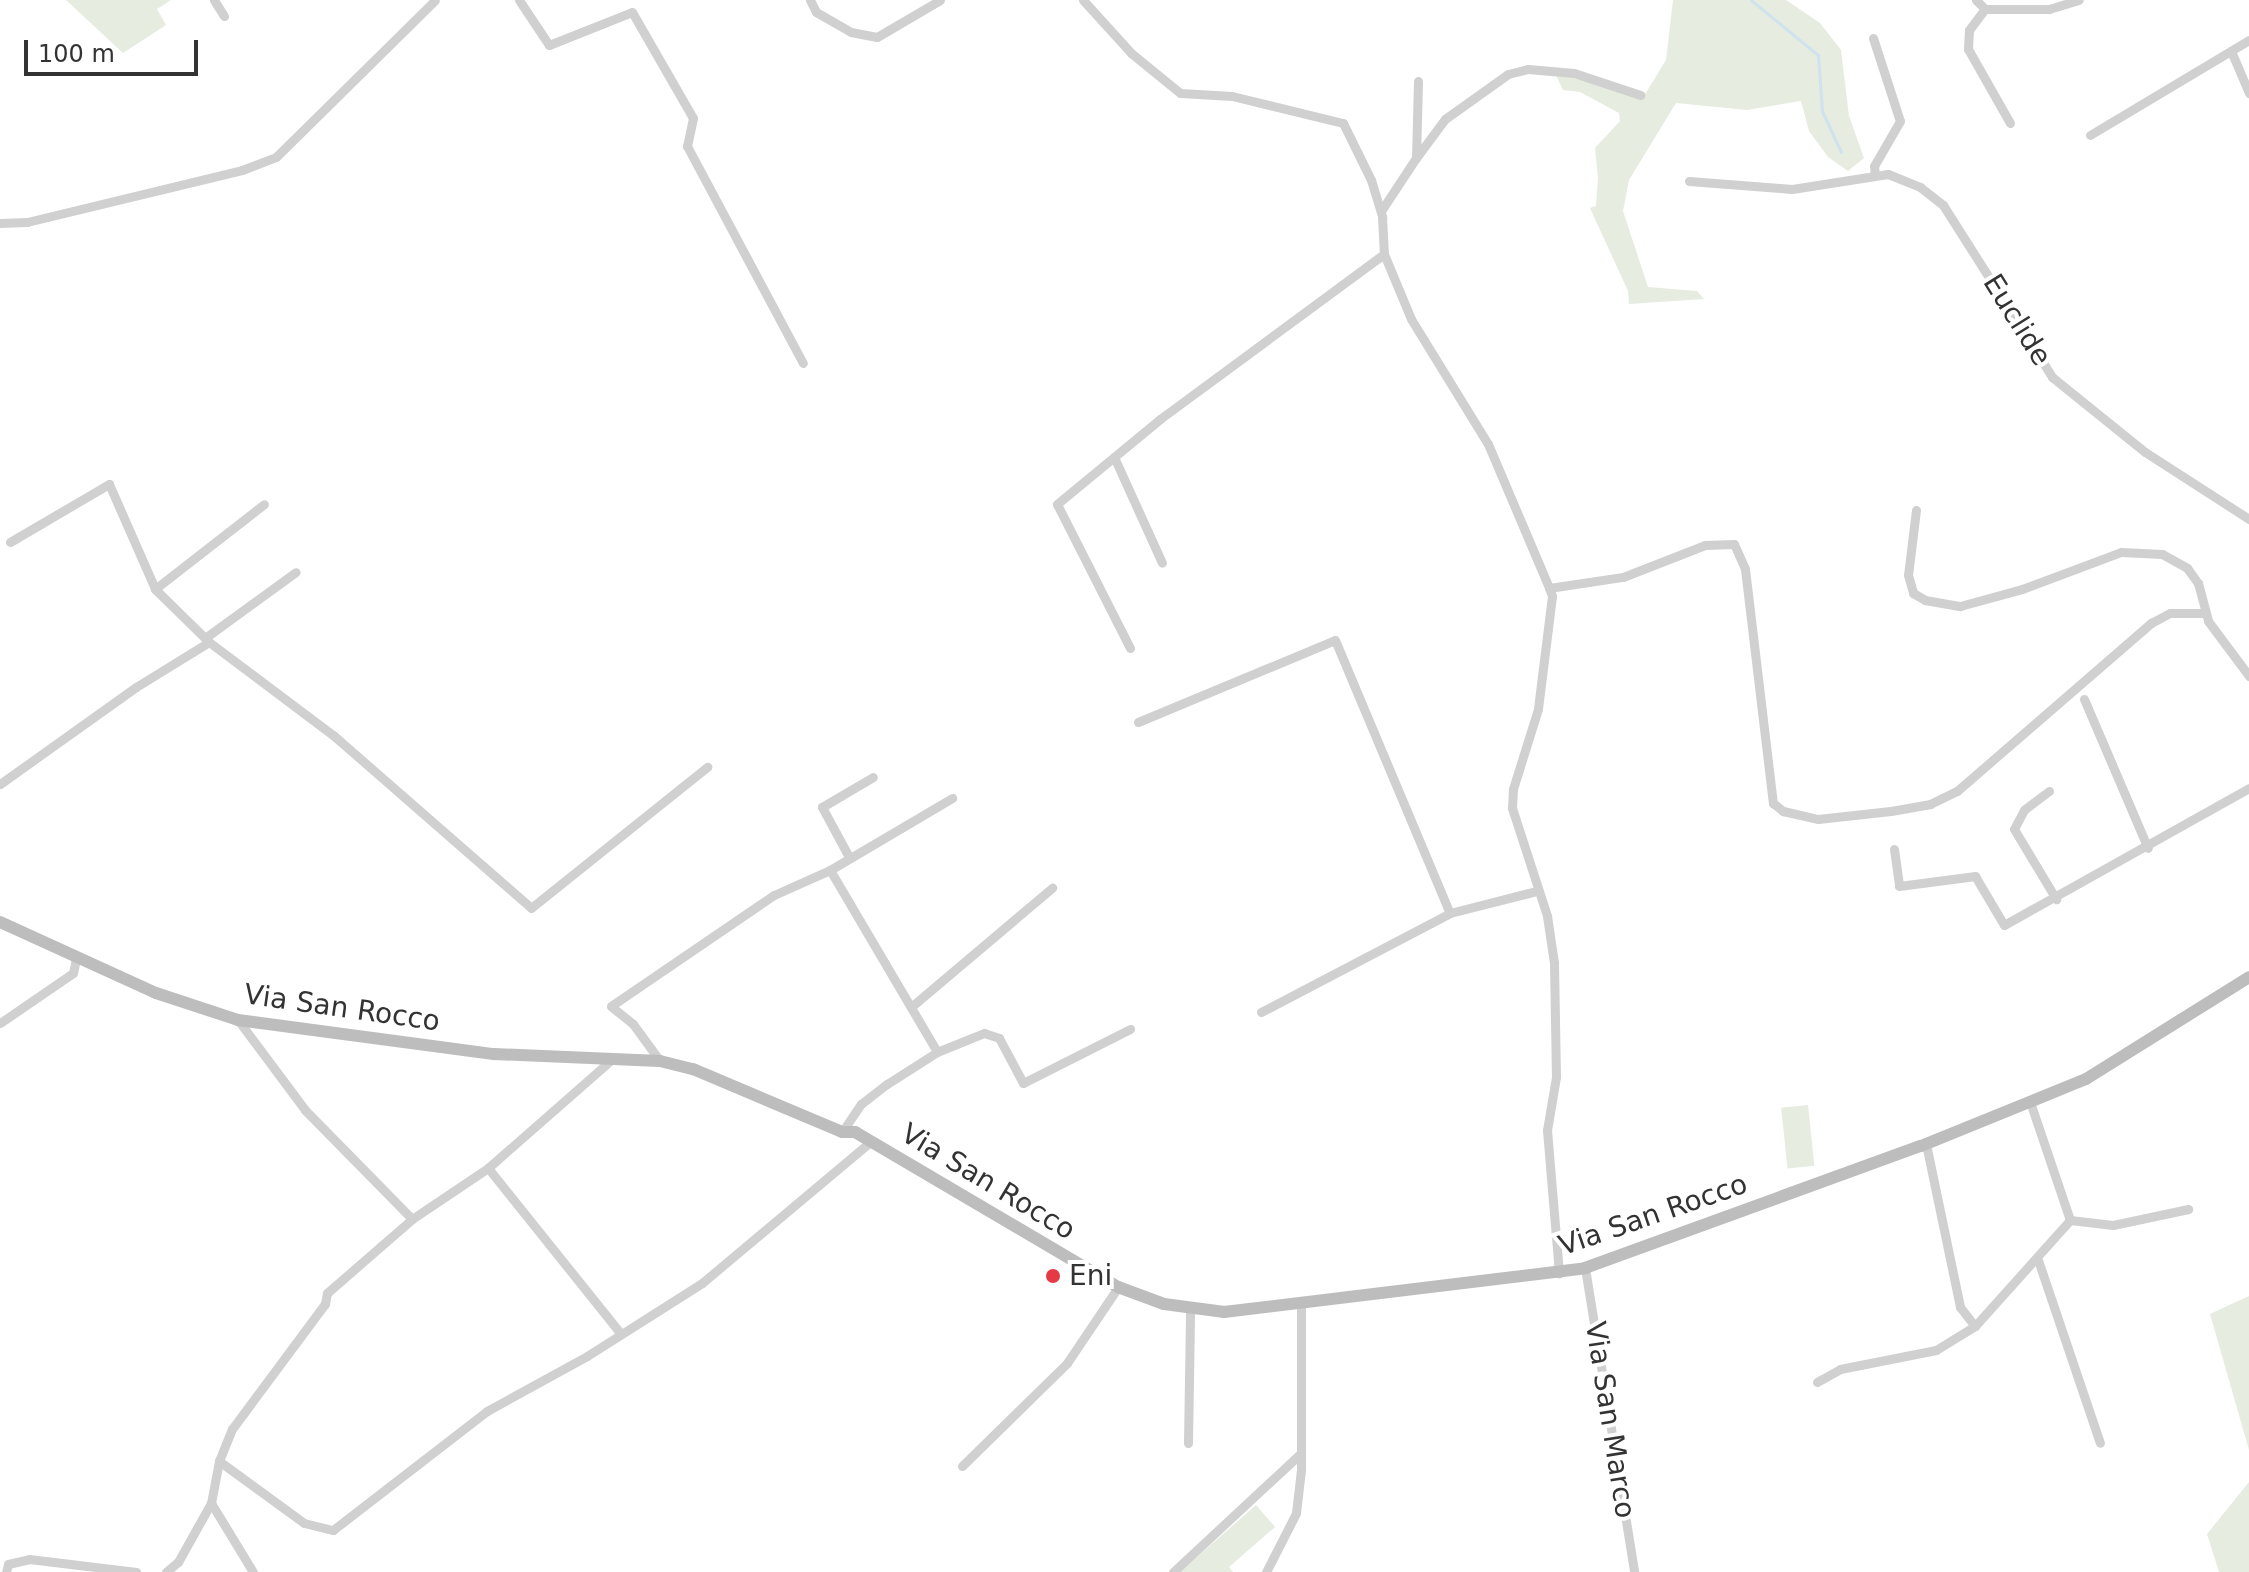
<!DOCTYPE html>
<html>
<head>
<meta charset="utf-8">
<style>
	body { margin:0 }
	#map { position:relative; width:2249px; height:1572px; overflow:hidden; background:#fff; font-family:"DejaVu Sans",sans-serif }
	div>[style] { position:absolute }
	.green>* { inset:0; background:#e6ecdf; transform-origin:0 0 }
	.stream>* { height:3px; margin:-1.5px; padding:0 1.5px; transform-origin:1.5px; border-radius:1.5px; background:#cfe2ee }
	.street>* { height:9px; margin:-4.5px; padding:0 4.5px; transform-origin:4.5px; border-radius:4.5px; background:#d0d0d0 }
	.secondary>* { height:12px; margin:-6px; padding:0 6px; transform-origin:6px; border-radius:6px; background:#bdbdbd }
	.dots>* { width:22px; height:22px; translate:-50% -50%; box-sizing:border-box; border:4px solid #fff; border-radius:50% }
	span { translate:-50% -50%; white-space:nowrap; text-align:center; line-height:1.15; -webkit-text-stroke:8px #fff; paint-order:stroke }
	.street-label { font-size:28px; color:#333 }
	.poi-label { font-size:28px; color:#333 }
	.left { translate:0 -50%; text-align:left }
	.scale { position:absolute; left:24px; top:40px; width:174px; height:36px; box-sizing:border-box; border:4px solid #333; border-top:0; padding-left:10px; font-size:24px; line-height:28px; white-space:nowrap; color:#333; -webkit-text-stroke:6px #fff; paint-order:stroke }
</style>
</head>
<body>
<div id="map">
	<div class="green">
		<i style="clip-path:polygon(66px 0,171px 0,157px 9px,166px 25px,123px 53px)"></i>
		<i style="clip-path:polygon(1673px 0,1786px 0,1820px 23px,1841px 50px,1849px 116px,1864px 158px,1848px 171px,1828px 157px,1809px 131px,1801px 101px,1747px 110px,1676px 103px,1629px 180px,1623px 211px,1648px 287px,1697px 291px,1704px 299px,1629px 304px,1628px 291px,1590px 208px,1596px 206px,1598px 178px,1595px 148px,1620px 121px,1619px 113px,1580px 92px,1563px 90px,1555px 73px,1644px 96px,1666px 60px)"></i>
		<i style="left:1808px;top:1105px;width:61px;height:27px;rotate:84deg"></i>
		<i style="clip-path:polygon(2249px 1296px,2249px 1450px,2210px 1314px)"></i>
		<i style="clip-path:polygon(2249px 1482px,2249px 1572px,2219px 1572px,2207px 1534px)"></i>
		<i style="clip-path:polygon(1256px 1505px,1275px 1527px,1229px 1567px,1233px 1572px,1180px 1572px)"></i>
	</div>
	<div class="stream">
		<i style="left:1751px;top:0;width:87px;rotate:39.4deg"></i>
		<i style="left:1818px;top:55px;width:56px;rotate:85.9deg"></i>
		<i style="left:1822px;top:111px;width:45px;rotate:65.1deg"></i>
	</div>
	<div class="street">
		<i style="left:214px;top:0;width:19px;rotate:58deg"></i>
		<i style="left:519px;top:0;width:54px;rotate:56.3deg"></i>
		<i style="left:549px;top:45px;width:89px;rotate:-21.7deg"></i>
		<i style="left:632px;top:12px;width:122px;rotate:60.1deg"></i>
		<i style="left:693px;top:118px;width:29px;rotate:102deg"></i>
		<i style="left:687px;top:146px;width:246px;rotate:61.9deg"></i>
		<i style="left:810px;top:0;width:13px;rotate:63deg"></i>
		<i style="left:816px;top:12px;width:40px;rotate:29.7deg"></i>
		<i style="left:851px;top:32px;width:26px;rotate:11deg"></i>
		<i style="left:877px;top:37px;width:73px;rotate:-30.4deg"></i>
		<i style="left:1083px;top:0;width:72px;rotate:47.8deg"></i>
		<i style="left:1131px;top:53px;width:63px;rotate:39.2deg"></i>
		<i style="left:1180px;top:93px;width:52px;rotate:3.3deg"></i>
		<i style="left:1232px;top:96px;width:114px;rotate:13.7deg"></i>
		<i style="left:1343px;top:123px;width:64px;rotate:63.8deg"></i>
		<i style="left:1371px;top:180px;width:39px;rotate:73deg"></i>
		<i style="left:1382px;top:217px;width:37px;rotate:87deg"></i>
		<i style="left:1384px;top:254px;width:70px;rotate:67.4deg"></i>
		<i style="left:1411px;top:319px;width:147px;rotate:58.4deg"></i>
		<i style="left:1488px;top:444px;width:156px;rotate:67deg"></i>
		<i style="left:1549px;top:588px;width:75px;rotate:-8.5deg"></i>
		<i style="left:1623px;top:577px;width:88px;rotate:-21.3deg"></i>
		<i style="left:1705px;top:545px;width:29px;rotate:-2deg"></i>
		<i style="left:1734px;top:544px;width:27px;rotate:66deg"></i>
		<i style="left:1745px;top:569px;width:236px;rotate:83.2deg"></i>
		<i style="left:1773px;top:803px;width:13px;rotate:39deg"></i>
		<i style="left:1783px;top:811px;width:36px;rotate:13deg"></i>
		<i style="left:1818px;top:819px;width:73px;rotate:-6.3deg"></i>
		<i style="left:1891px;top:811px;width:40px;rotate:-10deg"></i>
		<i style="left:1930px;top:804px;width:30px;rotate:-26deg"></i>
		<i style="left:1957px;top:791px;width:257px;rotate:-40.9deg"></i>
		<i style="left:2151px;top:623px;width:21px;rotate:-28deg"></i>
		<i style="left:2170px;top:613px;width:35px"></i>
		<i style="left:1976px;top:0;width:13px;rotate:45deg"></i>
		<i style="left:1873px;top:38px;width:87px;rotate:72deg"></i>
		<i style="left:1900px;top:121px;width:52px;rotate:120deg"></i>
		<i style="left:1874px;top:166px;width:9px;rotate:84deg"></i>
		<i style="left:2231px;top:51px;width:46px;rotate:66.8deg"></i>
		<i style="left:2010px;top:123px;width:85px;rotate:-119.6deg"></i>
		<i style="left:1968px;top:49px;width:19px;rotate:-87deg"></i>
		<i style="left:1969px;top:30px;width:26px;rotate:-53deg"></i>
		<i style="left:1985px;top:9px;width:64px"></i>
		<i style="left:2049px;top:9px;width:31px;rotate:-17deg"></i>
		<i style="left:2090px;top:135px;width:185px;rotate:-30.9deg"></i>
		<i style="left:1416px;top:158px;width:49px;rotate:-53.4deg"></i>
		<i style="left:1445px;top:119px;width:77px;rotate:-35.5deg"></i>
		<i style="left:1508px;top:74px;width:21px;rotate:-14deg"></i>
		<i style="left:1528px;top:69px;width:46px;rotate:5deg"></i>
		<i style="left:1574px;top:73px;width:70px;rotate:18.4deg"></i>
		<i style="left:1689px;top:181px;width:103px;rotate:4.4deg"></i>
		<i style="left:1792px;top:189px;width:97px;rotate:-8.9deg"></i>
		<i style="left:1888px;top:174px;width:35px;rotate:22deg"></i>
		<i style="left:1920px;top:187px;width:29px;rotate:38deg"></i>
		<i style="left:1943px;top:205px;width:204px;rotate:57.6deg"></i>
		<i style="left:2052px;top:377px;width:119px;rotate:38.9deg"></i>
		<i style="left:2145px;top:452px;width:124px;rotate:32.8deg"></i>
		<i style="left:1381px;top:211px;width:64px;rotate:-56.6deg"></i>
		<i style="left:1416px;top:158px;width:77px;rotate:-88.5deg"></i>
		<i style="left:0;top:223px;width:27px;rotate:-2deg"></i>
		<i style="left:27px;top:222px;width:221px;rotate:-13.6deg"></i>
		<i style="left:242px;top:170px;width:36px;rotate:-21deg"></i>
		<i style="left:276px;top:157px;width:223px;rotate:-44.6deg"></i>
		<i style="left:1114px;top:457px;width:116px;rotate:65.6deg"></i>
		<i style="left:1916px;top:510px;width:65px;rotate:97deg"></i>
		<i style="left:1908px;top:575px;width:19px;rotate:74deg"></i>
		<i style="left:1913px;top:593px;width:14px;rotate:30deg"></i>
		<i style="left:1925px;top:600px;width:36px;rotate:10deg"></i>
		<i style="left:1960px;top:606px;width:64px;rotate:-15.3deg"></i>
		<i style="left:2022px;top:589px;width:106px;rotate:-20.5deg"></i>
		<i style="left:2121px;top:552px;width:41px;rotate:2.8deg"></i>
		<i style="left:2162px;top:554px;width:29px;rotate:29deg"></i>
		<i style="left:2187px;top:568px;width:19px;rotate:54deg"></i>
		<i style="left:2198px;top:583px;width:39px;rotate:75deg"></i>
		<i style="left:2208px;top:621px;width:69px;rotate:53.3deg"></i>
		<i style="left:10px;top:542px;width:115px;rotate:-30.4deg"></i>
		<i style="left:109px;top:484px;width:115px;rotate:66.3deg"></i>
		<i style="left:155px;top:589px;width:76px;rotate:44.5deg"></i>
		<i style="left:209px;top:642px;width:155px;rotate:36.9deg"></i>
		<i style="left:333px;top:735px;width:263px;rotate:41.1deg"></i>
		<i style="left:531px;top:908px;width:226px;rotate:-38.7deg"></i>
		<i style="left:1549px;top:588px;width:9px;rotate:69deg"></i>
		<i style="left:1552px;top:596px;width:114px;rotate:97.1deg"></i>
		<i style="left:1538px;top:709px;width:84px;rotate:107.4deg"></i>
		<i style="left:1513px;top:789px;width:19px;rotate:93deg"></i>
		<i style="left:1512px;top:808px;width:114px;rotate:72deg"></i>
		<i style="left:1547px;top:916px;width:48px;rotate:81.5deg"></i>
		<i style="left:1554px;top:963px;width:114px;rotate:89deg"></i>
		<i style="left:1556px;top:1077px;width:54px;rotate:99.6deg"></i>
		<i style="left:1547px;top:1130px;width:144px;rotate:85.2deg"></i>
		<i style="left:155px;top:589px;width:138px;rotate:-37.9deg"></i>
		<i style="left:205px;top:638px;width:112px;rotate:-36deg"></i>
		<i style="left:1130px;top:648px;width:161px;rotate:-116.9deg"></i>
		<i style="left:1057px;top:504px;width:134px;rotate:-39.5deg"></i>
		<i style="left:1160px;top:419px;width:278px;rotate:-36.4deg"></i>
		<i style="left:2084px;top:699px;width:162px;rotate:66.8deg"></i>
		<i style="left:1138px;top:722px;width:213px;rotate:-22.6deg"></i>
		<i style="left:1335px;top:640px;width:296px;rotate:67.2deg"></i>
		<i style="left:0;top:784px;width:167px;rotate:-35.5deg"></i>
		<i style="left:136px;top:687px;width:86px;rotate:-31.7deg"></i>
		<i style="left:2049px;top:791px;width:31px;rotate:143deg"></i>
		<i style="left:2024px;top:810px;width:21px;rotate:118deg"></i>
		<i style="left:2014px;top:829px;width:82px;rotate:59deg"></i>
		<i style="left:1894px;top:849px;width:37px;rotate:82deg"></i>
		<i style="left:1899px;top:886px;width:77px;rotate:-7.5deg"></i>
		<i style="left:1975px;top:876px;width:57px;rotate:59.4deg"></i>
		<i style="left:2004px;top:925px;width:281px;rotate:-29.2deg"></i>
		<i style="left:849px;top:857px;width:57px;rotate:-118.4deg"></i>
		<i style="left:822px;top:807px;width:59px;rotate:-30.5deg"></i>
		<i style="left:830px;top:870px;width:211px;rotate:59.5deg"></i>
		<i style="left:911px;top:1007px;width:185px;rotate:-40.2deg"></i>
		<i style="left:1261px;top:1012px;width:213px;rotate:-27.6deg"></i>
		<i style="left:1450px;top:913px;width:89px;rotate:-14.3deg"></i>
		<i style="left:238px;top:1020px;width:112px;rotate:53.3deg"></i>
		<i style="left:305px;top:1110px;width:153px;rotate:45.5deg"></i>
		<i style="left:0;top:1023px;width:88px;rotate:-34.4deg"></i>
		<i style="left:73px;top:973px;width:14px;rotate:-78deg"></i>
		<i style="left:660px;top:1061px;width:46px;rotate:-126.1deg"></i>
		<i style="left:633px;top:1024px;width:28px;rotate:-141deg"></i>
		<i style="left:611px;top:1006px;width:197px;rotate:-34.3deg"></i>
		<i style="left:774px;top:895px;width:61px;rotate:-24.1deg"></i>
		<i style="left:830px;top:870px;width:142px;rotate:-30.5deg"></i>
		<i style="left:842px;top:1132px;width:34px;rotate:-56deg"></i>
		<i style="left:861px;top:1104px;width:33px;rotate:-38deg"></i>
		<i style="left:887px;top:1084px;width:59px;rotate:-32.6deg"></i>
		<i style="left:937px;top:1052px;width:51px;rotate:-22deg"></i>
		<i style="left:984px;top:1033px;width:16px;rotate:18deg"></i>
		<i style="left:999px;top:1038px;width:51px;rotate:61.9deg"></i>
		<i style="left:1023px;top:1083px;width:120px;rotate:-26.8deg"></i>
		<i style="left:1926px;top:1144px;width:167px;rotate:78.2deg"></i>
		<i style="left:1960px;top:1307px;width:24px;rotate:52deg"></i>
		<i style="left:488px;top:1168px;width:211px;rotate:51.3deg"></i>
		<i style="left:2070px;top:1220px;width:43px;rotate:6.6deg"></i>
		<i style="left:2113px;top:1225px;width:77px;rotate:-12deg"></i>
		<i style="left:2038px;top:1260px;width:193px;rotate:71.3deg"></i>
		<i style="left:1585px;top:1268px;width:308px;rotate:80.8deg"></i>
		<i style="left:1817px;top:1382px;width:26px;rotate:-29deg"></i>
		<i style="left:1840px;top:1369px;width:98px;rotate:-11.2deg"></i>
		<i style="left:1936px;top:1350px;width:46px;rotate:-31.6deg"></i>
		<i style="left:1975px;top:1326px;width:142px;rotate:-48.1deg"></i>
		<i style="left:2070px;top:1220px;width:125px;rotate:-108.7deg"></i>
		<i style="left:1188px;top:1443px;width:133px;rotate:-89.1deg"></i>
		<i style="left:219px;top:1461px;width:105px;rotate:36.1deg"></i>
		<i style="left:304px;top:1523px;width:30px;rotate:14deg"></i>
		<i style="left:333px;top:1530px;width:195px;rotate:-37.7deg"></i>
		<i style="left:487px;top:1411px;width:114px;rotate:-28.8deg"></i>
		<i style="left:587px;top:1356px;width:136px;rotate:-32.4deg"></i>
		<i style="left:702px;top:1283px;width:221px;rotate:-40deg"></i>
		<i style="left:962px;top:1466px;width:147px;rotate:-44.4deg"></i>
		<i style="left:1067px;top:1363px;width:92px;rotate:-56.1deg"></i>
		<i style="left:6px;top:1572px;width:8px;rotate:-76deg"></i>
		<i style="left:8px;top:1564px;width:22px;rotate:-13deg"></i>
		<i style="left:29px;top:1559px;width:108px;rotate:6.9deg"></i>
		<i style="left:166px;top:1572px;width:16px;rotate:-40deg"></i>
		<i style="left:178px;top:1562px;width:68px;rotate:-60.8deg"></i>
		<i style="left:253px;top:1572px;width:81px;rotate:-121.3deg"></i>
		<i style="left:211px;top:1503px;width:43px;rotate:-79.2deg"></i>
		<i style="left:219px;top:1461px;width:35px;rotate:-68deg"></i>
		<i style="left:232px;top:1429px;width:156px;rotate:-53.4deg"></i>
		<i style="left:325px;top:1304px;width:11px;rotate:-80deg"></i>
		<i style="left:327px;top:1293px;width:113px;rotate:-41deg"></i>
		<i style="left:412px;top:1219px;width:92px;rotate:-33.9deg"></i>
		<i style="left:488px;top:1168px;width:167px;rotate:-41.3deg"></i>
		<i style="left:1173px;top:1572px;width:175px;rotate:-42.9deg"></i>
		<i style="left:1266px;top:1572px;width:66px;rotate:-63deg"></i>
		<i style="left:1296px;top:1513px;width:43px;rotate:-83.4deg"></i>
		<i style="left:1301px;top:1470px;width:167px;rotate:-90deg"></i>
	</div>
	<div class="secondary">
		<i style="left:0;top:922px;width:171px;rotate:24.5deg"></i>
		<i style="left:156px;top:993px;width:86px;rotate:18.2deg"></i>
		<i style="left:238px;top:1020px;width:258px;rotate:7.6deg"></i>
		<i style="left:494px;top:1054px;width:166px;rotate:2.4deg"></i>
		<i style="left:660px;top:1061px;width:34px;rotate:14deg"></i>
		<i style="left:693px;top:1069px;width:162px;rotate:22.9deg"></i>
		<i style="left:842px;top:1132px;width:13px"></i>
		<i style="left:855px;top:1132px;width:305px;rotate:30.5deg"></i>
		<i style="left:1118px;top:1287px;width:49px;rotate:20.3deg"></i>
		<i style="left:1164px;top:1304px;width:61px;rotate:7.6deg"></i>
		<i style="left:1224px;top:1312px;width:364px;rotate:-6.9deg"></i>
		<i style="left:1585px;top:1268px;width:357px;rotate:-20deg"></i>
		<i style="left:1921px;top:1146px;width:178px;rotate:-22.1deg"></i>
		<i style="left:2086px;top:1079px;width:192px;rotate:-32deg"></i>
	</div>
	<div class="dots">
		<i style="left:1053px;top:1276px;background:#e63946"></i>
	</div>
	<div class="street-label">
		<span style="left:2017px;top:320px;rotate:58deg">Euclide</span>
		<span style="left:342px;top:1008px;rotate:8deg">Via San Rocco</span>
		<span style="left:988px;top:1182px;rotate:31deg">Via San Rocco</span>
		<span style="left:1653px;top:1215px;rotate:-19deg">Via San Rocco</span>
		<span style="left:1610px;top:1420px;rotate:81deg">Via San Marco</span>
	</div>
	<div class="poi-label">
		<span class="left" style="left:1069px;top:1276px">Eni</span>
	</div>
	<div class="scale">100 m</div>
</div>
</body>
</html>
